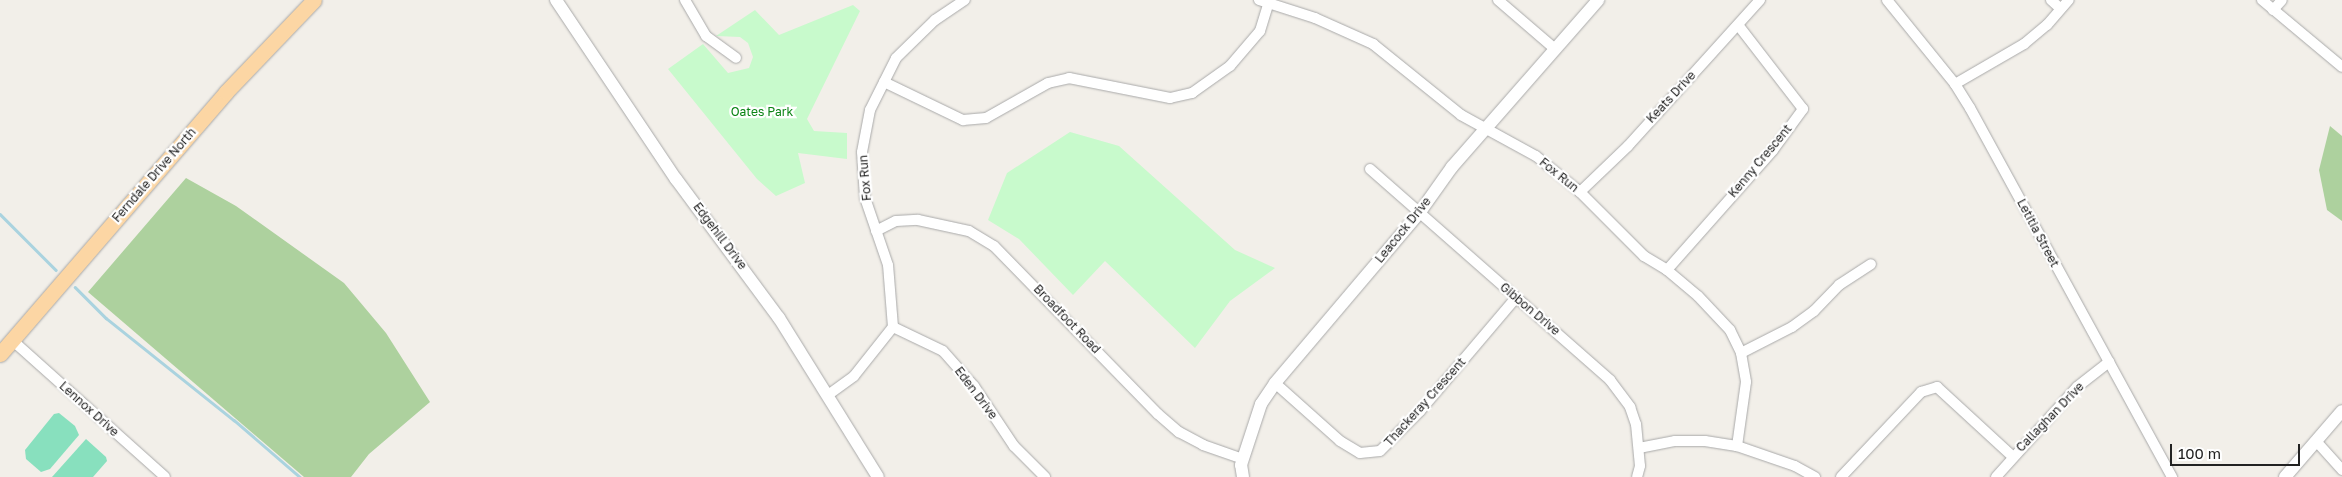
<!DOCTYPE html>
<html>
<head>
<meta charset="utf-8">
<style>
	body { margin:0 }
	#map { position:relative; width:2342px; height:477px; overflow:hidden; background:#f2efe9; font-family:"Golos Text",sans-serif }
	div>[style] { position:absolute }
	.forest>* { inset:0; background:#add19e }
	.park>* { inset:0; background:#c8facc }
	.pitch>* { inset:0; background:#88e0be }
	.stream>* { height:2.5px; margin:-1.25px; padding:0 1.25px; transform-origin:1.25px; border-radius:1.25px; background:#aad3df }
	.roads { filter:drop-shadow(0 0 1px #a9a9a9) drop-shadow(0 0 1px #a9a9a9) }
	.minor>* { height:10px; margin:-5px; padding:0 5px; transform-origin:5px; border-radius:5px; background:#fff }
	.tertiary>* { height:12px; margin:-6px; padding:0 6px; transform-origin:6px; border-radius:6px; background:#fff }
	.primary>* { height:15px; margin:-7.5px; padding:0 7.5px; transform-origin:7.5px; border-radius:7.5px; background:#fcd6a4 }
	span { translate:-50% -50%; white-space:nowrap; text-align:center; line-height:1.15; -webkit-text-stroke:4.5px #fff; paint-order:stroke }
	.street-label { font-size:12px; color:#222 }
	.park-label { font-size:12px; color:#0c8416 }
	.scale { position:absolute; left:2170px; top:444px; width:130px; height:22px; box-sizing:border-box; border:2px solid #222; border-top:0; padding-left:6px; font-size:15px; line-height:18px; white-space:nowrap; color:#222; -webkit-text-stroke:4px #fff; paint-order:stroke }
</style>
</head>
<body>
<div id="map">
	<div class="forest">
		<i style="clip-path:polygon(2330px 126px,2342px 136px,2342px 221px,2327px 210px,2319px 170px)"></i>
		<i style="clip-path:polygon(186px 178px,236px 206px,344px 283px,386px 333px,430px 402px,369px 454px,351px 477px,304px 477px,88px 292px)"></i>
	</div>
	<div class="park">
		<i style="clip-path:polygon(853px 5px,860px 11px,807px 119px,814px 131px,847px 133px,847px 159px,798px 153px,805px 183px,776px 196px,757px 179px,668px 69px,703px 44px,728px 73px,749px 68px,753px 57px,748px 43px,740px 37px,716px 36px,755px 10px,779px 35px)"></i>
		<i style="clip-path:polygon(1070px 132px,1119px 146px,1235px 250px,1275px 268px,1230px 301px,1195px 348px,1105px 261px,1073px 295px,1019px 239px,988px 220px,1007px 173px)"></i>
	</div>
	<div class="pitch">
		<i style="clip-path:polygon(59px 413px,75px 426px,79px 435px,50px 469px,41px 472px,26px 459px,25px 450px,54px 414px)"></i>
		<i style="clip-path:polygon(86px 439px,106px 457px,107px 461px,93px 477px,52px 477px)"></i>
	</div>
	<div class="stream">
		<i style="left:0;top:214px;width:79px;rotate:45deg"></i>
		<i style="left:75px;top:287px;width:44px;rotate:45deg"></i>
		<i style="left:106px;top:318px;width:164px;rotate:38.6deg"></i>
		<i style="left:234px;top:420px;width:87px;rotate:40.8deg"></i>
	</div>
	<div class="roads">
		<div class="minor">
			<i style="left:685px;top:0;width:42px;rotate:59.7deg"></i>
			<i style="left:706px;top:36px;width:37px;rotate:36deg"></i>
			<i style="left:1259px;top:0;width:59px;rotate:17.8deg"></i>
			<i style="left:1315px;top:18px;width:64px;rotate:24.1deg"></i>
			<i style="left:1373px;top:44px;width:113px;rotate:38.9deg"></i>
			<i style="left:1461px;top:115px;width:85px;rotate:28.7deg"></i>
			<i style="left:1536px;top:156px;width:57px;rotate:39.3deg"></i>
			<i style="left:1580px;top:192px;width:91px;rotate:45deg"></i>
			<i style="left:1644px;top:256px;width:27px;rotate:31deg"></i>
			<i style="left:1667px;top:270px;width:40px;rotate:40deg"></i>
			<i style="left:1698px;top:296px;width:47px;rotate:46.7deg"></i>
			<i style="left:1730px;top:330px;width:25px;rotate:64deg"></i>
			<i style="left:1741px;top:353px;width:29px;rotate:80deg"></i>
			<i style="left:1746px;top:382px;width:65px;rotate:98deg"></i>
			<i style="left:1498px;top:0;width:75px;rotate:40.7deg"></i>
			<i style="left:1887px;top:0;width:108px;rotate:51deg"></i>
			<i style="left:1955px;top:84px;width:28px;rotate:58deg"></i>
			<i style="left:1970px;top:108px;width:421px;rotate:61.3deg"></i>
			<i style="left:2051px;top:0;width:13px;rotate:42deg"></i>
			<i style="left:2262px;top:0;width:104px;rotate:39.9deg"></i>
			<i style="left:2273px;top:10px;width:13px;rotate:-48deg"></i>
			<i style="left:884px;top:82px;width:88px;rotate:25.7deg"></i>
			<i style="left:963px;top:120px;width:23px;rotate:-5deg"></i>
			<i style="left:986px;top:118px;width:71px;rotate:-29.4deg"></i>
			<i style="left:1048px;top:83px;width:22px;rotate:-13deg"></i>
			<i style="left:1069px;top:78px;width:103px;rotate:11.2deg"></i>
			<i style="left:1170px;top:98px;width:23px;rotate:-13deg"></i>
			<i style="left:1192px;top:93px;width:47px;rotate:-35.4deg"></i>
			<i style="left:1230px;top:66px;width:46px;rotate:-49.4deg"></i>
			<i style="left:1260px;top:31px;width:30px;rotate:-73deg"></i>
			<i style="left:1955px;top:84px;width:80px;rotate:-30.1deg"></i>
			<i style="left:2024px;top:44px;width:30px;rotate:-40deg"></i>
			<i style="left:2047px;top:25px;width:33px;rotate:-49deg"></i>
			<i style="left:1370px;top:169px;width:320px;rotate:41.3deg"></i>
			<i style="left:1610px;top:380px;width:34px;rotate:53deg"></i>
			<i style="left:1630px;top:407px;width:18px;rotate:71deg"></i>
			<i style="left:1636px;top:424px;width:42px;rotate:84.6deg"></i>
			<i style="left:1640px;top:466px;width:11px;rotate:105deg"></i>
			<i style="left:1580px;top:192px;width:66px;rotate:-43.8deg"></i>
			<i style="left:1628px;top:146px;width:197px;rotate:-47.9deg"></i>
			<i style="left:876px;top:231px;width:22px;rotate:-27deg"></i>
			<i style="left:896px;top:221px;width:22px;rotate:-3deg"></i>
			<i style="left:918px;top:220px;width:52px;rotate:12.2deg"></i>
			<i style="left:969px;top:231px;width:29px;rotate:31deg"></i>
			<i style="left:994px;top:246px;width:235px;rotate:45.7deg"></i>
			<i style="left:1158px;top:414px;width:28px;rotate:41deg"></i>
			<i style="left:1179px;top:432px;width:27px;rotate:28deg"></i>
			<i style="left:1203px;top:445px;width:42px;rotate:19.3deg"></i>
			<i style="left:1667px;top:270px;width:160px;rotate:-48.5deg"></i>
			<i style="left:1773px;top:150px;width:51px;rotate:-53.8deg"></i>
			<i style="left:1803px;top:109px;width:106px;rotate:-127.7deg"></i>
			<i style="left:893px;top:327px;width:55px;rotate:25.6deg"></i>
			<i style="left:943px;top:351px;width:47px;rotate:48.5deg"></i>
			<i style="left:974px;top:386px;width:72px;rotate:56.3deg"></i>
			<i style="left:1014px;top:446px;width:44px;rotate:45deg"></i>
			<i style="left:12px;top:340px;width:205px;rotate:41.8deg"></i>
			<i style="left:1741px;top:353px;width:57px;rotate:-27deg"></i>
			<i style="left:1792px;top:327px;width:27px;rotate:-36deg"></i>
			<i style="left:1814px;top:311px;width:36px;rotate:-46deg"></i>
			<i style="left:1839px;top:285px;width:38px;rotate:-33deg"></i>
			<i style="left:1275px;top:383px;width:87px;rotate:41.7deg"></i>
			<i style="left:1340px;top:441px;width:23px;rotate:31deg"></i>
			<i style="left:1360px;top:453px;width:20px;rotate:-6deg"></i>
			<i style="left:1380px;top:451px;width:57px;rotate:-45deg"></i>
			<i style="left:1420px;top:411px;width:147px;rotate:-49.7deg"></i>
			<i style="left:828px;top:395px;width:32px;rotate:-36deg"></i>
			<i style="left:854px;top:376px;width:63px;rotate:-51.5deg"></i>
			<i style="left:893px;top:327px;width:62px;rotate:-94.6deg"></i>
			<i style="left:888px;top:265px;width:71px;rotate:-108.9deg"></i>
			<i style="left:865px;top:198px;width:46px;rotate:-93.7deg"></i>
			<i style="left:862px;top:152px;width:43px;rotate:-79.2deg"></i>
			<i style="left:870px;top:110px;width:58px;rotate:-63.4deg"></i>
			<i style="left:896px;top:58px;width:54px;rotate:-44.3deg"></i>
			<i style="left:935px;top:20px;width:36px;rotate:-34deg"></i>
			<i style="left:2316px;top:441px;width:39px;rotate:48deg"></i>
			<i style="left:1639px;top:448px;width:37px;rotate:-11deg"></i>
			<i style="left:1675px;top:441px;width:30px"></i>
			<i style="left:1705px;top:441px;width:32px;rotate:9deg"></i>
			<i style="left:1737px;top:446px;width:61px;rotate:19deg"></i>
			<i style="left:1795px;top:466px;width:23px;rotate:29deg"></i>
			<i style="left:1841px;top:477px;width:117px;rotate:-46.7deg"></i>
			<i style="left:1921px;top:392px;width:17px;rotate:-17deg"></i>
			<i style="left:1937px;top:387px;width:102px;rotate:42.6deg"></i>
			<i style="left:1996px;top:477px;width:121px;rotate:-48deg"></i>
			<i style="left:2077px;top:387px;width:41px;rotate:-38deg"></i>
		</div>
		<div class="tertiary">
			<i style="left:556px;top:0;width:216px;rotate:56.2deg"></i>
			<i style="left:676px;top:179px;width:173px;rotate:53.5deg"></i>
			<i style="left:779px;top:318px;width:187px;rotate:58.1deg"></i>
			<i style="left:1243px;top:477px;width:12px;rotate:-99deg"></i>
			<i style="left:1241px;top:465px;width:64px;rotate:-71.8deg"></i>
			<i style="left:1261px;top:404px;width:25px;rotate:-56deg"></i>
			<i style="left:1275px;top:383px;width:224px;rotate:-49.7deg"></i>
			<i style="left:1420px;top:212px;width:55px;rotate:-54.6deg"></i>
			<i style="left:1452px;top:167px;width:222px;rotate:-48.8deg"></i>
			<i style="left:2285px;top:477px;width:87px;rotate:-49.2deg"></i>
		</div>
		<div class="primary">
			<i style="left:0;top:354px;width:346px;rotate:-49.2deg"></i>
			<i style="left:226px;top:92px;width:127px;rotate:-46.3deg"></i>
		</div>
	</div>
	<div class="street-label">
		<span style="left:1671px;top:97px;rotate:-47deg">Keats Drive</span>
		<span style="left:1760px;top:161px;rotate:-50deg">Kenny Crescent</span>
		<span style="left:154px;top:175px;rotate:-49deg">Ferndale Drive North</span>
		<span style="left:1559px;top:175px;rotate:39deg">Fox Run</span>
		<span style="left:865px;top:178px;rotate:-95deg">Fox Run</span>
		<span style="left:1403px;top:230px;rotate:-51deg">Leacock Drive</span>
		<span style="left:2038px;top:233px;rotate:62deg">Letitia Street</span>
		<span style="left:720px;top:236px;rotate:53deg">Edgehill Drive</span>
		<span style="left:1530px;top:309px;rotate:40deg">Gibbon Drive</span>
		<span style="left:1067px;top:319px;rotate:46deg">Broadfoot Road</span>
		<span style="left:976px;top:393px;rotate:53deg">Eden Drive</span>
		<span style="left:1425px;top:402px;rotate:-48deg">Thackeray Crescent</span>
		<span style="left:89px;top:409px;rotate:42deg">Lennox Drive</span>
		<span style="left:2050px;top:417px;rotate:-46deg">Callaghan Drive</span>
	</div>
	<div class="park-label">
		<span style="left:762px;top:112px">Oates Park</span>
	</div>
	<div class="scale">100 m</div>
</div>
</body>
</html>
